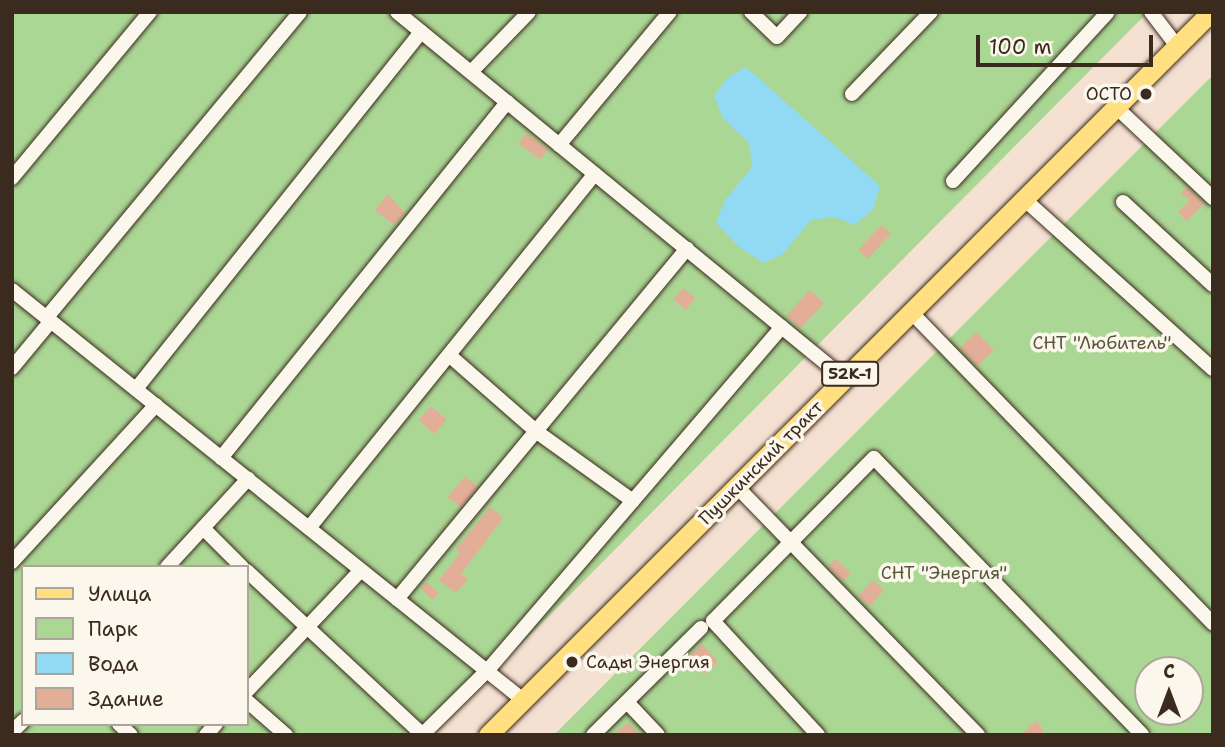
<!DOCTYPE html>
<html>
<head>
<meta charset="utf-8">
<style>
	body { margin:0 }
	#map { position:relative; width:1225px; height:747px; overflow:hidden; background:#f4e1d2; font-family:"Shantell Sans",sans-serif }
	div>[style] { position:absolute }
	.green>* { inset:0; background:#abd795 }
	.water>* { inset:0; background:#92d9f4 }
	.building>* { inset:0; background:#e3ae97; transform-origin:0 0 }
	.roads { filter:drop-shadow(0 0 2px #3b2a1e) drop-shadow(0 0 2px #3b2a1e) }
	.minor>* { height:14px; margin:-7px; padding:0 7px; transform-origin:7px; border-radius:7px; background:#fbf7ec }
	.major>* { height:19px; margin:-9.5px; padding:0 9.5px; transform-origin:9.5px; border-radius:9.5px; background:#ffdf80 }
	.dots>* { width:19px; height:19px; translate:-50% -50%; box-sizing:border-box; border:4px solid #fbf7ec; border-radius:50% }
	span { translate:-50% -50%; white-space:nowrap; text-align:center; line-height:1.15; -webkit-text-stroke:7px #fbf7ec; paint-order:stroke }
	.shield-label span { padding:2px 5px; background:#fbf7ec; border:2px solid; border-radius:5px; -webkit-text-stroke-width:0 }
	.shield-label { font-size:16px; color:#3b2a1e; font-weight:700 }
	.poi-label { font-size:18px; color:#3b2a1e }
	.right { translate:-100% -50%; text-align:right }
	.left { translate:0 -50%; text-align:left }
	.park-label { font-size:18px; color:#57553c }
	.street-label { font-size:18px; color:#3b2a1e }
	.frame { position:absolute; inset:0; border:14px solid #3b2a1e; pointer-events:none }
	.legend { position:absolute; left:21px; top:565px; width:228px; height:161px; box-sizing:border-box; background:#fbf7ec; border:2px solid #aea59a; margin:0; padding:9px 12px; list-style:none; font-size:21px; color:#3b2a1e }
	.legend li { display:flex; align-items:center; gap:14px; height:35px }
	.legend b { width:35px; border:2px solid #aea59a }
	.north { position:absolute; left:1134px; top:656px; width:70px; height:70px; box-sizing:border-box; background:#fbf7ec; border:2px solid #aea59a; border-radius:50%; rotate:0deg; font-size:19px; font-weight:700; line-height:28px; text-align:center; color:#3b2a1e }
	.north::after { content:''; display:block; margin:auto; width:24px; height:32px; background:#3b2a1e; clip-path:polygon(50% 0,100% 100%,50% 72%,0 100%) }
	.scale { position:absolute; left:976px; top:35px; width:177px; height:32px; box-sizing:border-box; border:4px solid #3b2a1e; border-top:0; padding-left:9px; font-size:21px; line-height:24px; white-space:nowrap; color:#3b2a1e; -webkit-text-stroke:5px #fbf7ec; paint-order:stroke }
</style>
</head>
<body>
<div id="map">
	<div class="green">
		<i style="clip-path:polygon(evenodd,12px 12px,1148px 12px,431px 735px,12px 735px,12px 12px,23px 567px,247px 567px,247px 724px,23px 724px,23px 567px)"></i>
		<i style="clip-path:polygon(evenodd,1213px 75px,1213px 735px,554px 735px,946px 342px,1213px 75px,1148px 670px,1190px 670px,1190px 712px,1148px 712px,1148px 670px)"></i>
	</div>
	<div class="water">
		<i style="clip-path:polygon(746px 67px,880px 186px,873px 209px,855px 225px,834px 217px,811px 220px,783px 254px,764px 263px,740px 248px,716px 223px,725px 200px,752px 167px,749px 143px,723px 118px,714px 96px,727px 78px)"></i>
	</div>
	<div class="building">
		<i style="left:526px;top:133px;width:27px;height:13px;rotate:36deg"></i>
		<i style="clip-path:polygon(1187px 187px,1204px 203px,1187px 221px,1178px 212px,1190px 200px,1181px 193px)"></i>
		<i style="clip-path:polygon(388px 194px,405px 213px,394px 225px,375px 210px)"></i>
		<i style="left:881px;top:225px;width:13px;height:34px;rotate:42deg"></i>
		<i style="left:683px;top:288px;width:16px;height:15px;rotate:40deg"></i>
		<i style="left:810px;top:290px;width:19px;height:35px;rotate:43deg"></i>
		<i style="left:976px;top:332px;width:25px;height:23px;rotate:45deg"></i>
		<i style="left:431px;top:406px;width:21px;height:19px;rotate:41deg"></i>
		<i style="left:465px;top:476px;width:17px;height:27px;rotate:40deg"></i>
		<i style="clip-path:polygon(490px 507px,503px 518px,461px 574px,468px 579px,456px 593px,439px 580px,460px 553px,456px 549px)"></i>
		<i style="left:835px;top:559px;width:21px;height:11px;rotate:41deg"></i>
		<i style="left:873px;top:580px;width:15px;height:22px;rotate:42deg"></i>
		<i style="left:427px;top:582px;width:16px;height:9px;rotate:43deg"></i>
		<i style="left:702px;top:644px;width:24px;height:19px;rotate:48deg"></i>
		<i style="clip-path:polygon(1036px 721px,1044px 730px,1039px 735px,1021px 735px)"></i>
		<i style="clip-path:polygon(628px 722px,640px 735px,614px 735px)"></i>
	</div>
	<div class="roads">
		<div class="minor">
			<i style="left:397px;top:12px;width:579px;rotate:39.32deg"></i>
			<i style="left:751px;top:12px;width:36px;rotate:44deg"></i>
			<i style="left:777px;top:37px;width:34px;rotate:-47deg"></i>
			<i style="left:1151px;top:12px;width:43px;rotate:52.6deg"></i>
			<i style="left:471px;top:72px;width:83px;rotate:-46deg"></i>
			<i style="left:852px;top:94px;width:114px;rotate:-46.1deg"></i>
			<i style="left:1116px;top:107px;width:133px;rotate:43.2deg"></i>
			<i style="left:559px;top:145px;width:173px;rotate:-50.2deg"></i>
			<i style="left:12px;top:178px;width:216px;rotate:-50.3deg"></i>
			<i style="left:953px;top:181px;width:229px;rotate:-47.5deg"></i>
			<i style="left:1024px;top:199px;width:254px;rotate:42deg"></i>
			<i style="left:1123px;top:202px;width:122px;rotate:42.7deg"></i>
			<i style="left:12px;top:290px;width:655px;rotate:38.74deg"></i>
			<i style="left:911px;top:312px;width:434px;rotate:45.9deg"></i>
			<i style="left:47px;top:317px;width:396px;rotate:-50.3deg"></i>
			<i style="left:449px;top:355px;width:117px;rotate:41.2deg"></i>
			<i style="left:537px;top:432px;width:118px;rotate:35.7deg"></i>
			<i style="left:12px;top:368px;width:61px;rotate:-50.3deg"></i>
			<i style="left:136px;top:389px;width:457px;rotate:-51.4deg"></i>
			<i style="left:221px;top:458px;width:457px;rotate:-51.2deg"></i>
			<i style="left:737px;top:487px;width:346px;rotate:45.8deg"></i>
			<i style="left:203px;top:528px;width:55px;rotate:45deg"></i>
			<i style="left:309px;top:528px;width:455px;rotate:-51.1deg"></i>
			<i style="left:12px;top:562px;width:213px;rotate:-47.5deg"></i>
			<i style="left:167px;top:567px;width:120px;rotate:-47.4deg"></i>
			<i style="left:247px;top:571px;width:241px;rotate:43deg"></i>
			<i style="left:397px;top:599px;width:455px;rotate:-50.4deg"></i>
			<i style="left:247px;top:691px;width:166px;rotate:-46.7deg"></i>
			<i style="left:247px;top:701px;width:52px;rotate:41.1deg"></i>
			<i style="left:627px;top:702px;width:45px;rotate:46.8deg"></i>
			<i style="left:119px;top:724px;width:16px;rotate:43deg"></i>
			<i style="left:12px;top:732px;width:16px;rotate:-45deg"></i>
			<i style="left:206px;top:735px;width:15px;rotate:-48deg"></i>
			<i style="left:422px;top:735px;width:91px;rotate:-44.6deg"></i>
			<i style="left:487px;top:671px;width:453px;rotate:-49.4deg"></i>
			<i style="left:593px;top:735px;width:152px;rotate:-44.7deg"></i>
			<i style="left:818px;top:735px;width:155px;rotate:-132.6deg"></i>
			<i style="left:713px;top:621px;width:229px;rotate:-45.4deg"></i>
			<i style="left:874px;top:458px;width:385px;rotate:45.9deg"></i>
		</div>
		<div class="major">
			<i style="left:488px;top:735px;width:1022px;rotate:-45deg"></i>
		</div>
	</div>
	<div class="dots">
		<i style="left:1146px;top:94px;background:#3b2a1e"></i>
		<i style="left:572px;top:662px;background:#3b2a1e"></i>
	</div>
	<div class="shield-label">
		<span style="left:850px;top:374px">52К-1</span>
	</div>
	<div class="poi-label">
		<span class="right" style="left:1132px;top:94px">ОСТО</span>
		<span class="left" style="left:586px;top:662px">Сады Энергия</span>
	</div>
	<div class="park-label">
		<span style="left:1102px;top:343px">СНТ "Любитель"</span>
		<span style="left:944px;top:573px">СНТ "Энергия"</span>
	</div>
	<div class="street-label">
		<span style="left:761px;top:463px;rotate:-45deg">Пушкинский тракт</span>
	</div>
	<div class="frame"></div>
	<ul class="legend">
	<li><b style="height:9px;background:#ffdf80"></b>Улица</li>
	<li><b style="height:19px;background:#abd795"></b>Парк</li>
	<li><b style="height:19px;background:#92d9f4"></b>Вода</li>
	<li><b style="height:19px;background:#e3ae97"></b>Здание</li>
	</ul>
	<div class="north">С</div>
	<div class="scale">100 m</div>
</div>
</body>
</html>
